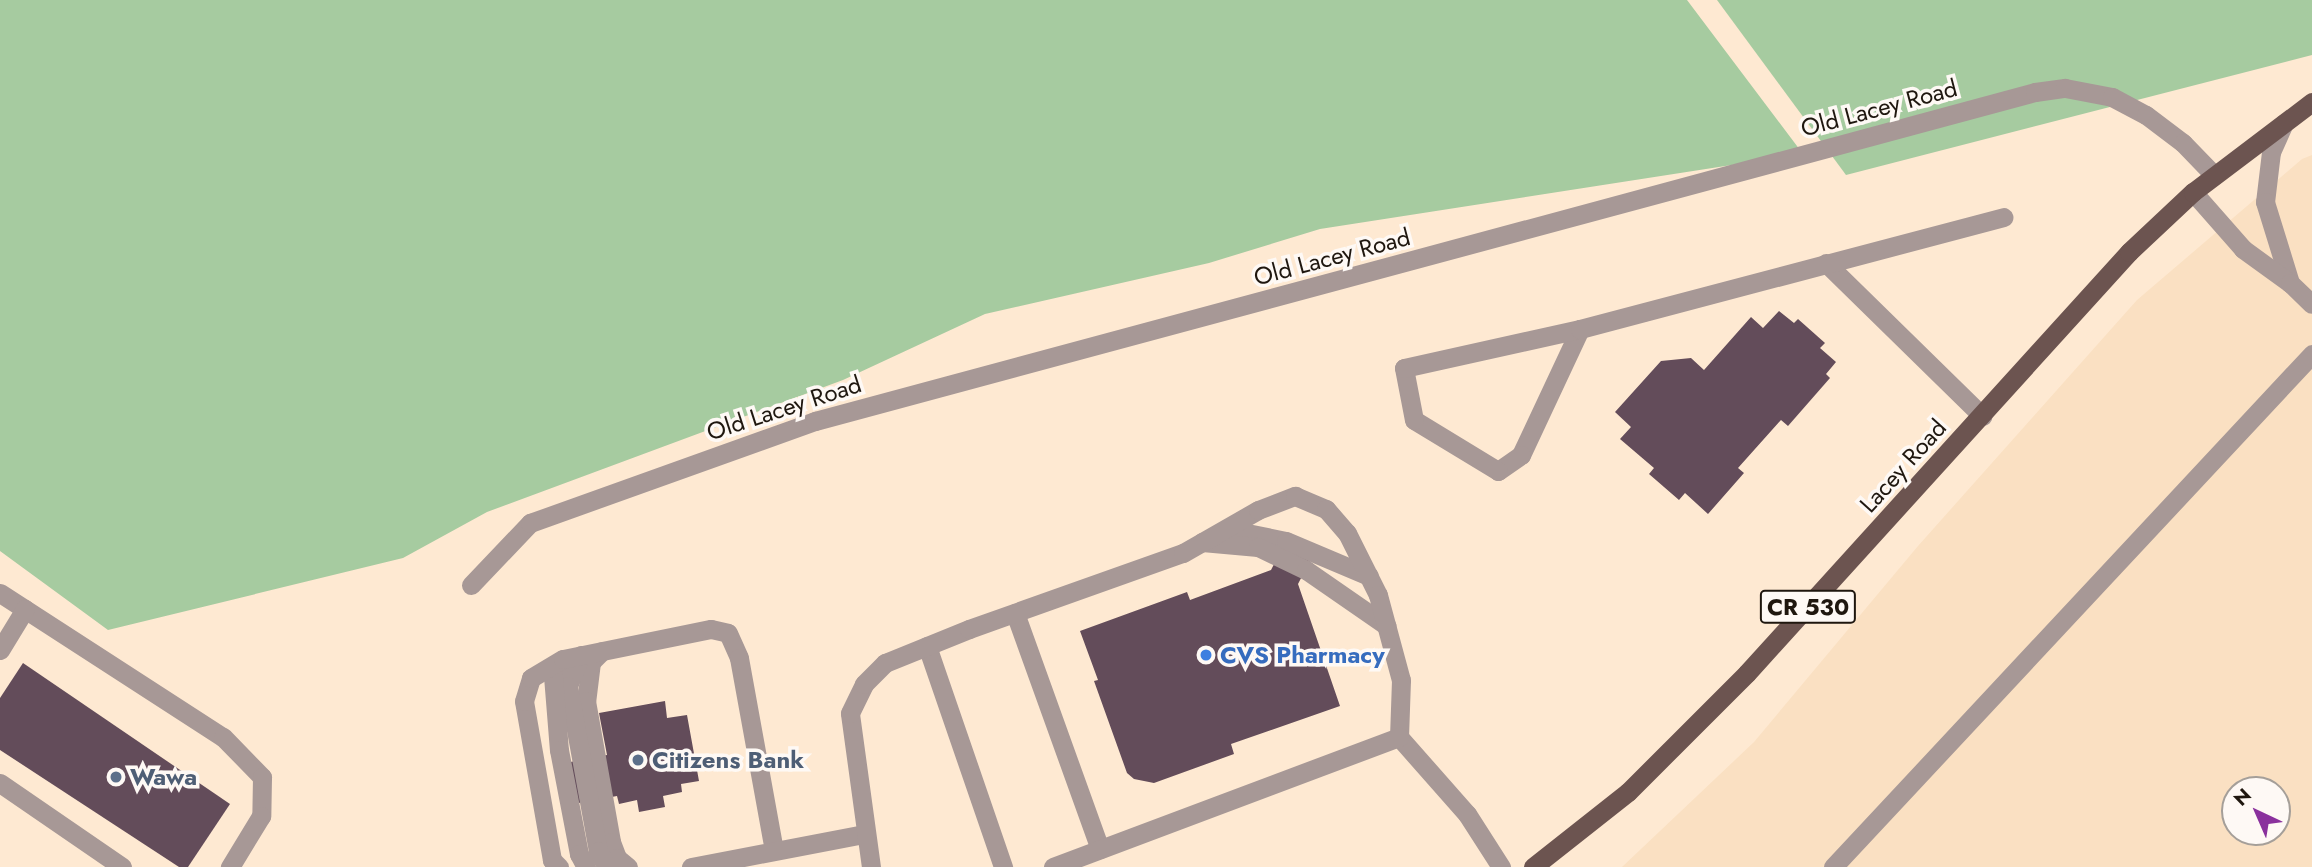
<!DOCTYPE html>
<html>
<head>
<meta charset="utf-8">
<style>
	body { margin:0 }
	#map { position:relative; width:2312px; height:867px; overflow:hidden; background:#fee9d2; font-family:Jost,sans-serif }
	div>[style] { position:absolute }
	.built>* { inset:0; background:#fae0c2 }
	.green>* { inset:0; background:#a6cba0 }
	.building>* { inset:0; background:#634c5a }
	.service>* { height:19px; margin:-9.5px; padding:0 9.5px; transform-origin:9.5px; border-radius:9.5px; background:#a79896 }
	.minor>* { height:19px; margin:-9.5px; padding:0 9.5px; transform-origin:9.5px; border-radius:9.5px; background:#a79896 }
	.primary>* { height:19px; margin:-9.5px; padding:0 9.5px; transform-origin:9.5px; border-radius:9.5px; background:#6c5450 }
	.dots>* { width:19px; height:19px; translate:-50% -50%; box-sizing:border-box; border:4px solid #fef9f5; border-radius:50% }
	span { translate:-50% -50%; white-space:nowrap; text-align:center; line-height:1.15; -webkit-text-stroke:7px #fef9f5; paint-order:stroke }
	.shield-label span { padding:2px 5px; background:#fef9f5; border:2px solid; border-radius:5px; -webkit-text-stroke-width:0 }
	.shield-label { font-size:23px; color:#1f170f; font-weight:700 }
	.street-label { font-size:24px; color:#1f170f }
	.shop-label { font-size:24px; color:#366cbe; font-weight:700 }
	.left { translate:0 -50%; text-align:left }
	.service-label { font-size:24px; color:#4e5e75; font-weight:700 }
	.north { position:absolute; left:2221px; top:776px; width:70px; height:70px; box-sizing:border-box; background:#fef9f5; border:2px solid #a59f99; border-radius:50%; rotate:316deg; font-size:19px; font-weight:700; line-height:28px; text-align:center; color:#1f170f }
	.north::after { content:''; display:block; margin:auto; width:24px; height:32px; background:#8a319d; clip-path:polygon(50% 0,100% 100%,50% 72%,0 100%) }
</style>
</head>
<body>
<div id="map">
	<div class="built">
		<i style="clip-path:polygon(evenodd,2312px 155px,2312px 867px,1622px 867px,1754px 742px,1918px 546px,2137px 300px,2302px 159px,2312px 155px,2235px 790px,2277px 790px,2277px 832px,2235px 832px,2235px 790px)"></i>
	</div>
	<div class="green">
		<i style="clip-path:polygon(0 0,1687px 0,1803px 154px,1320px 229px,1209px 263px,985px 314px,843px 380px,487px 512px,403px 558px,108px 630px,0 551px)"></i>
		<i style="clip-path:polygon(1717px 0,2312px 0,2312px 55px,1846px 175px)"></i>
	</div>
	<div class="building">
		<i style="clip-path:polygon(1779px 311px,1794px 323px,1798px 319px,1825px 343px,1820px 348px,1836px 362px,1826px 374px,1830px 378px,1788px 426px,1781px 420px,1738px 468px,1744px 473px,1708px 514px,1685px 493px,1679px 500px,1649px 474px,1654px 468px,1620px 439px,1631px 427px,1615px 412px,1661px 361px,1691px 358px,1704px 370px,1751px 317px,1763px 328px)"></i>
		<i style="clip-path:polygon(1286px 541px,1313px 555px,1298px 584px,1340px 706px,1231px 744px,1234px 754px,1154px 783px,1134px 779px,1127px 773px,1094px 681px,1098px 680px,1080px 631px,1187px 592px,1190px 600px,1271px 570px)"></i>
		<i style="clip-path:polygon(23px 663px,230px 804px,188px 867px,179px 867px,0 750px,0 698px)"></i>
		<i style="clip-path:polygon(665px 701px,667px 718px,687px 715px,699px 781px,681px 784px,682px 792px,663px 796px,665px 807px,639px 812px,637px 800px,619px 804px,617px 796px,562px 806px,555px 765px,607px 755px,599px 713px)"></i>
	</div>
	<div class="service">
		<i style="left:2284px;top:123px;width:32px;rotate:114deg"></i>
		<i style="left:2271px;top:152px;width:50px;rotate:96.8deg"></i>
		<i style="left:2265px;top:202px;width:85px;rotate:72.8deg"></i>
		<i style="left:2193px;top:192px;width:76px;rotate:48.7deg"></i>
		<i style="left:2243px;top:249px;width:58px;rotate:35.9deg"></i>
		<i style="left:2290px;top:283px;width:30px;rotate:44deg"></i>
		<i style="left:1826px;top:263px;width:219px;rotate:44.4deg"></i>
		<i style="left:1580px;top:329px;width:139px;rotate:115.1deg"></i>
		<i style="left:1521px;top:455px;width:28px;rotate:145deg"></i>
		<i style="left:1498px;top:471px;width:98px;rotate:-148.7deg"></i>
		<i style="left:1414px;top:420px;width:53px;rotate:-100.9deg"></i>
		<i style="left:1404px;top:368px;width:180px;rotate:-12.5deg"></i>
		<i style="left:1580px;top:329px;width:438px;rotate:-14.8deg"></i>
		<i style="left:1227px;top:529px;width:60px;rotate:11.5deg"></i>
		<i style="left:1286px;top:541px;width:90px;rotate:22.9deg"></i>
		<i style="left:1202px;top:542px;width:56px;rotate:5.1deg"></i>
		<i style="left:1258px;top:547px;width:53px;rotate:25.6deg"></i>
		<i style="left:1306px;top:570px;width:98px;rotate:34.7deg"></i>
		<i style="left:0;top:593px;width:265px;rotate:32.9deg"></i>
		<i style="left:223px;top:737px;width:56px;rotate:45.7deg"></i>
		<i style="left:262px;top:777px;width:39px;rotate:91deg"></i>
		<i style="left:261px;top:816px;width:60px;rotate:121.3deg"></i>
		<i style="left:1015px;top:613px;width:251px;rotate:70.2deg"></i>
		<i style="left:927px;top:646px;width:234px;rotate:71deg"></i>
		<i style="left:0;top:650px;width:48px;rotate:-58.6deg"></i>
		<i style="left:602px;top:651px;width:16px;rotate:135deg"></i>
		<i style="left:591px;top:662px;width:39px;rotate:97deg"></i>
		<i style="left:586px;top:701px;width:143px;rotate:79.9deg"></i>
		<i style="left:611px;top:842px;width:17px;rotate:69deg"></i>
		<i style="left:617px;top:858px;width:14px;rotate:39deg"></i>
		<i style="left:581px;top:655px;width:34px;rotate:113deg"></i>
		<i style="left:568px;top:686px;width:168px;rotate:79.7deg"></i>
		<i style="left:598px;top:851px;width:18px;rotate:61deg"></i>
		<i style="left:563px;top:660px;width:19px;rotate:122deg"></i>
		<i style="left:553px;top:676px;width:74px;rotate:85.4deg"></i>
		<i style="left:559px;top:750px;width:106px;rotate:79.1deg"></i>
		<i style="left:579px;top:854px;width:15px;rotate:62deg"></i>
		<i style="left:0;top:783px;width:148px;rotate:34.5deg"></i>
		<i style="left:559px;top:867px;width:10px;rotate:-135deg"></i>
		<i style="left:552px;top:860px;width:161px;rotate:-100deg"></i>
		<i style="left:524px;top:701px;width:24px;rotate:-73deg"></i>
		<i style="left:531px;top:678px;width:37px;rotate:-31deg"></i>
		<i style="left:563px;top:659px;width:151px;rotate:-11.5deg"></i>
		<i style="left:711px;top:629px;width:17px;rotate:13deg"></i>
		<i style="left:728px;top:633px;width:27px;rotate:66deg"></i>
		<i style="left:739px;top:658px;width:195px;rotate:79.7deg"></i>
		<i style="left:691px;top:867px;width:176px;rotate:-10.8deg"></i>
		<i style="left:871px;top:867px;width:155px;rotate:-97.8deg"></i>
		<i style="left:850px;top:713px;width:32px;rotate:-64deg"></i>
		<i style="left:864px;top:684px;width:30px;rotate:-45deg"></i>
		<i style="left:885px;top:663px;width:91px;rotate:-22deg"></i>
		<i style="left:969px;top:629px;width:227px;rotate:-19.6deg"></i>
		<i style="left:1183px;top:553px;width:86px;rotate:-29.8deg"></i>
		<i style="left:1258px;top:510px;width:40px;rotate:-21deg"></i>
		<i style="left:1295px;top:496px;width:34px;rotate:23deg"></i>
		<i style="left:1326px;top:509px;width:32px;rotate:49deg"></i>
		<i style="left:1347px;top:533px;width:69px;rotate:63.4deg"></i>
		<i style="left:1378px;top:595px;width:88px;rotate:74.9deg"></i>
		<i style="left:1401px;top:680px;width:57px;rotate:92deg"></i>
		<i style="left:1399px;top:737px;width:103px;rotate:48.6deg"></i>
		<i style="left:1467px;top:814px;width:63px;rotate:57.3deg"></i>
		<i style="left:1053px;top:867px;width:370px;rotate:-20.6deg"></i>
		<i style="left:1833px;top:867px;width:702px;rotate:-46.96deg"></i>
	</div>
	<div class="minor">
		<i style="left:471px;top:585px;width:86px;rotate:-46.4deg"></i>
		<i style="left:530px;top:523px;width:303px;rotate:-19.7deg"></i>
		<i style="left:815px;top:421px;width:1264px;rotate:-15.09deg"></i>
		<i style="left:2035px;top:92px;width:30px;rotate:-8deg"></i>
		<i style="left:2065px;top:88px;width:48px;rotate:10.8deg"></i>
		<i style="left:2112px;top:97px;width:38px;rotate:28deg"></i>
		<i style="left:2146px;top:115px;width:46px;rotate:37.1deg"></i>
		<i style="left:2183px;top:143px;width:45px;rotate:45.9deg"></i>
	</div>
	<div class="primary">
		<i style="left:1533px;top:867px;width:121px;rotate:-38.3deg"></i>
		<i style="left:1628px;top:792px;width:168px;rotate:-45deg"></i>
		<i style="left:1747px;top:673px;width:568px;rotate:-47.78deg"></i>
		<i style="left:2129px;top:252px;width:88px;rotate:-43.2deg"></i>
		<i style="left:2193px;top:192px;width:149px;rotate:-37.1deg"></i>
	</div>
	<div class="dots">
		<i style="left:1206px;top:655px;background:#3f7fe0"></i>
		<i style="left:638px;top:760px;background:#5c6f8a"></i>
		<i style="left:116px;top:777px;background:#5c6f8a"></i>
	</div>
	<div class="shield-label">
		<span style="left:1808px;top:607px">CR 530</span>
	</div>
	<div class="street-label">
		<span style="left:1879px;top:108px;rotate:-15deg">Old Lacey Road</span>
		<span style="left:1332px;top:257px;rotate:-15deg">Old Lacey Road</span>
		<span style="left:784px;top:408px;rotate:-18deg">Old Lacey Road</span>
		<span style="left:1903px;top:466px;rotate:-48deg">Lacey Road</span>
	</div>
	<div class="shop-label">
		<span class="left" style="left:1220px;top:655px">CVS Pharmacy</span>
	</div>
	<div class="service-label">
		<span class="left" style="left:652px;top:760px">Citizens Bank</span>
		<span class="left" style="left:130px;top:777px">Wawa</span>
	</div>
	<div class="north">N</div>
</div>
</body>
</html>
